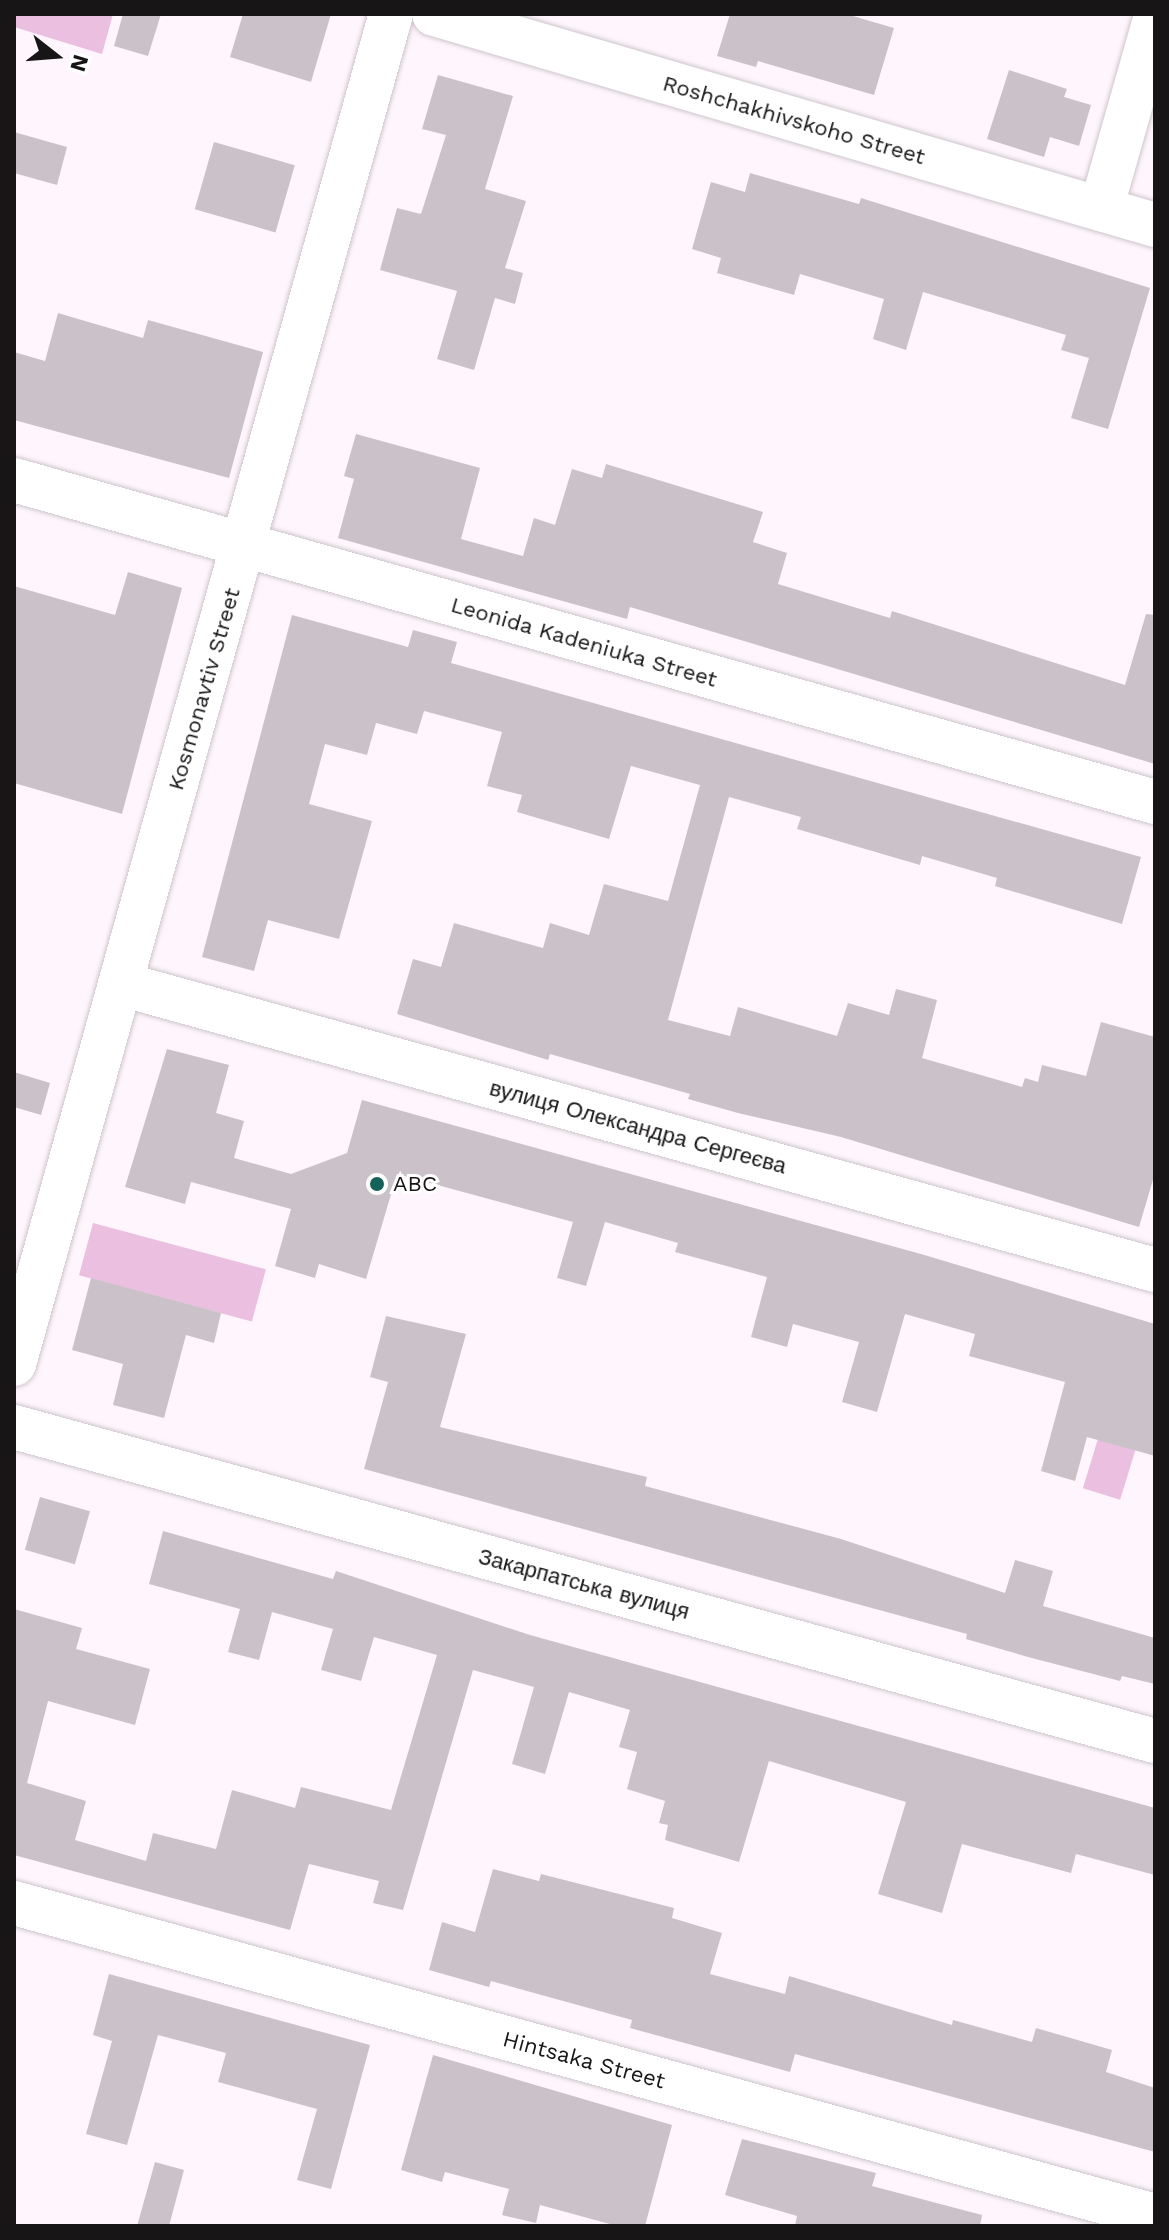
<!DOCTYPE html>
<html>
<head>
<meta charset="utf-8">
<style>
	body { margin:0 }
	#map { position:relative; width:1169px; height:2240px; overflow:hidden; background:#fef6fc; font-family:"Work Sans",sans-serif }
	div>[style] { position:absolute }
	.green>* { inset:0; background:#eabfe0; transform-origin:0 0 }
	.building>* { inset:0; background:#cbc2c9; transform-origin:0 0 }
	.roads { filter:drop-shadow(0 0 2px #cec5cc) drop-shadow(0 0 2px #cec5cc) }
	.minor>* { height:44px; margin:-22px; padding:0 22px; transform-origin:22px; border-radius:22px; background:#fff }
	.dots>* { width:22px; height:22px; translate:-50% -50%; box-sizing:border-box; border:4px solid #fff; border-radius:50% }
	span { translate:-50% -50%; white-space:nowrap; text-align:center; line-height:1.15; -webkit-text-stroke:6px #fff; paint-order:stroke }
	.street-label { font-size:22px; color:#181517 }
	.poi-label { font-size:22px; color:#181517 }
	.left { translate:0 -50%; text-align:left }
	.frame { position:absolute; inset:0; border:16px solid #181517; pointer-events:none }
	.north { position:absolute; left:16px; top:16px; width:80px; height:80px; -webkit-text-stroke:6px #fff; paint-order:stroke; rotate:107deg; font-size:22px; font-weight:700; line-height:32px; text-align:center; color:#181517 }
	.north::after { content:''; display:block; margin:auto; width:28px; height:36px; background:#181517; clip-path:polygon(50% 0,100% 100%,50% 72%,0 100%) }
</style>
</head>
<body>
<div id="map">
	<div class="green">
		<i style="clip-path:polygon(14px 14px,113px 14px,102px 54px,14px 27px)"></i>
		<i style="left:93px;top:1223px;width:179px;height:54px;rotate:15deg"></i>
		<i style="left:1108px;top:1406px;width:39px;height:86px;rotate:17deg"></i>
	</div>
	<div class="building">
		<i style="clip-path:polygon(123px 14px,161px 14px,148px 56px,114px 46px)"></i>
		<i style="clip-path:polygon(243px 14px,331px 14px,311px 82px,230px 57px)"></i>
		<i style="clip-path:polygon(730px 14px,846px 14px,894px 28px,874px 95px,758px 61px,756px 67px,717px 56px)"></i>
		<i style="clip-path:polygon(1009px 70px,1067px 89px,1064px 97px,1091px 105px,1079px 146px,1050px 137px,1044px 157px,987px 139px)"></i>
		<i style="clip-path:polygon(438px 75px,513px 96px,485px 189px,526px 201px,505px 268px,523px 273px,515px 304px,495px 298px,474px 370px,437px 359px,457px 291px,380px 270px,397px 208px,421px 214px,446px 135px,422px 129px)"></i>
		<i style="clip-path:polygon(14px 132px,67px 147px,57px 185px,14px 173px)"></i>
		<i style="left:214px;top:142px;width:84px;height:70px;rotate:16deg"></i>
		<i style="clip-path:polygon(750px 173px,859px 204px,861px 198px,1150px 288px,1108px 429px,1071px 418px,1089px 358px,1061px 350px,1066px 335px,923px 292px,906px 350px,873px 339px,884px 299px,800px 274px,794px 295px,717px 273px,721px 258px,692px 249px,711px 182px,745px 192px)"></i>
		<i style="clip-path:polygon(58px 313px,143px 338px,148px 320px,263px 352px,229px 478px,14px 420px,14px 352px,45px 361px)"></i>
		<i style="clip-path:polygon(356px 434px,480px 468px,461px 539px,523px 556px,534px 518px,555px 525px,572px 469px,602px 478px,606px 464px,763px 512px,753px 542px,787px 553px,778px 584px,890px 618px,892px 611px,1125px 685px,1146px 614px,1155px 615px,1155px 764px,630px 607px,627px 619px,338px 538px,354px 479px,344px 476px)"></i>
		<i style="clip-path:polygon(128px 572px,182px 588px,122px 814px,14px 783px,14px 586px,115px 615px)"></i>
		<i style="clip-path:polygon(292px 615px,408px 647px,413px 630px,457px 642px,451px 663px,1141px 857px,1122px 924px,995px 886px,997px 878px,922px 856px,920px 865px,797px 829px,801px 817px,729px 797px,668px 1020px,730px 1036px,738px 1007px,837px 1036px,848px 1003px,889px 1015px,896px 989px,937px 1000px,922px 1058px,1022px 1087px,1025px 1078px,1038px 1082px,1042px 1065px,1086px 1076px,1101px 1022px,1155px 1037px,1155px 1173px,1139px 1227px,841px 1137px,738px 1113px,688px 1099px,690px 1094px,550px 1054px,548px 1060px,397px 1014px,413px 959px,441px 967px,454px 923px,543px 948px,550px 923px,589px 935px,604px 884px,668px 901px,700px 785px,631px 766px,609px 839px,517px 812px,522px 795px,487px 786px,502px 732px,424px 711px,417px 734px,376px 723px,367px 755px,325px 744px,309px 804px,372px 821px,339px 939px,268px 920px,254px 971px,202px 957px)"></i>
		<i style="clip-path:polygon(167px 1049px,229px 1065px,216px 1113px,244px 1121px,234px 1158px,291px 1174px,347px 1153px,362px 1100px,921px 1254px,1155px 1324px,1155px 1456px,1087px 1437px,1075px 1481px,1041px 1471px,1065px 1382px,969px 1356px,975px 1334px,905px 1314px,877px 1412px,842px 1402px,859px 1342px,793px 1324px,787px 1347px,751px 1337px,767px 1277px,675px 1252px,678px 1243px,605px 1222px,586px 1286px,557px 1278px,573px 1222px,397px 1174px,366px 1279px,319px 1264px,315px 1278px,275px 1266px,291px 1209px,191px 1182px,185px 1204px,125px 1187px)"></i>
		<i style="clip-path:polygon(14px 1072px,50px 1083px,41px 1115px,14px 1107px)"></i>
		<i style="clip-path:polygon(91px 1278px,221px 1313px,214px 1343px,186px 1335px,164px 1418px,113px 1405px,123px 1364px,72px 1350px)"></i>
		<i style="clip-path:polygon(386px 1316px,466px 1334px,440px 1427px,647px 1477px,645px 1486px,841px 1539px,1005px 1593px,1015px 1560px,1053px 1571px,1043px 1606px,1155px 1638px,1155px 1684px,1122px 1676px,1120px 1681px,1028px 1657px,966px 1639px,967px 1634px,364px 1469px,388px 1382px,370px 1377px)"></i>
		<i style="left:40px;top:1497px;width:52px;height:55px;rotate:16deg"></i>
		<i style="clip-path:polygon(163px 1531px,333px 1579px,336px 1571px,530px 1635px,1155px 1808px,1155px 1875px,1076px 1854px,1071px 1873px,962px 1844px,942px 1913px,878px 1894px,906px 1802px,769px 1761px,739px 1862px,665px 1840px,668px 1825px,659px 1823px,665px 1801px,627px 1789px,637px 1752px,619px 1747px,630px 1710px,569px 1692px,545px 1774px,512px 1764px,534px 1687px,473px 1670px,403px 1910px,373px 1903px,379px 1881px,309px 1864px,290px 1930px,14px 1855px,14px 1609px,82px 1628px,76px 1649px,150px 1669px,135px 1725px,48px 1701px,27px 1783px,86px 1801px,75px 1840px,146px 1861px,153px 1833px,216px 1849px,232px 1790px,295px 1808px,301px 1787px,391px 1810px,437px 1655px,374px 1637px,361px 1681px,321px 1670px,333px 1629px,272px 1612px,259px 1660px,228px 1652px,240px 1609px,149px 1584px)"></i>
		<i style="clip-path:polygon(493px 1869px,539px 1881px,541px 1874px,674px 1908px,672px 1918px,722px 1933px,710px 1974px,785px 1994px,789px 1976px,952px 2025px,953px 2020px,1032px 2042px,1036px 2028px,1112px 2050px,1106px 2072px,1155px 2088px,1155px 2152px,795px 2054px,790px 2072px,630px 2028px,632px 2020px,491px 1981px,489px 1987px,429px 1970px,442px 1922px,475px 1932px)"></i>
		<i style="clip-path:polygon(109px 1974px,370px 2045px,331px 2189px,297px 2180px,317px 2109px,218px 2082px,226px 2053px,158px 2035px,127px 2145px,86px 2134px,112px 2041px,93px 2035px)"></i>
		<i style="clip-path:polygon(433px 2055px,672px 2125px,645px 2226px,617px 2226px,540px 2205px,536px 2223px,502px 2215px,509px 2189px,445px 2172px,442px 2182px,401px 2170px)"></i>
		<i style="clip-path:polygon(742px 2139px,876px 2173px,872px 2186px,982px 2215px,980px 2226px,795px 2226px,797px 2216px,725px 2195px)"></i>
		<i style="clip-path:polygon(155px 2162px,184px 2170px,169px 2226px,137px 2226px)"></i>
	</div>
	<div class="roads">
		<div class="minor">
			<i style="left:434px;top:14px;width:751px;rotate:16.31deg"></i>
			<i style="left:1101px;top:209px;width:198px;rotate:-74.1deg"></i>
			<i style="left:14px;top:480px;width:1186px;rotate:15.76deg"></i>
			<i style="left:121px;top:984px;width:1073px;rotate:15.46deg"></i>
			<i style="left:14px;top:1364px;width:1402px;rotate:-74.4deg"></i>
			<i style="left:14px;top:1427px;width:1183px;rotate:15.39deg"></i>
			<i style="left:14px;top:1903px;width:1183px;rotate:15.34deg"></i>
		</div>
	</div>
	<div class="dots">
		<i style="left:377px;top:1184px;background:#16625b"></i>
	</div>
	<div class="street-label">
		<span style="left:794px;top:120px;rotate:16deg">Roshchakhivskoho Street</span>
		<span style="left:584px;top:642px;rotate:16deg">Leonida Kadeniuka Street</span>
		<span style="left:204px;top:689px;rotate:-74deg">Kosmonavtiv Street</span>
		<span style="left:638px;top:1127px;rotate:15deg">вулиця Олександра Сергеєва</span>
		<span style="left:584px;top:1584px;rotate:15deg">Закарпатська вулиця</span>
		<span style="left:584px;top:2060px;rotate:15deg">Hintsaka Street</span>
	</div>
	<div class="poi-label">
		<span class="left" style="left:393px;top:1184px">ABC</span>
	</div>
	<div class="frame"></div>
	<div class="north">N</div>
</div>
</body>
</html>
